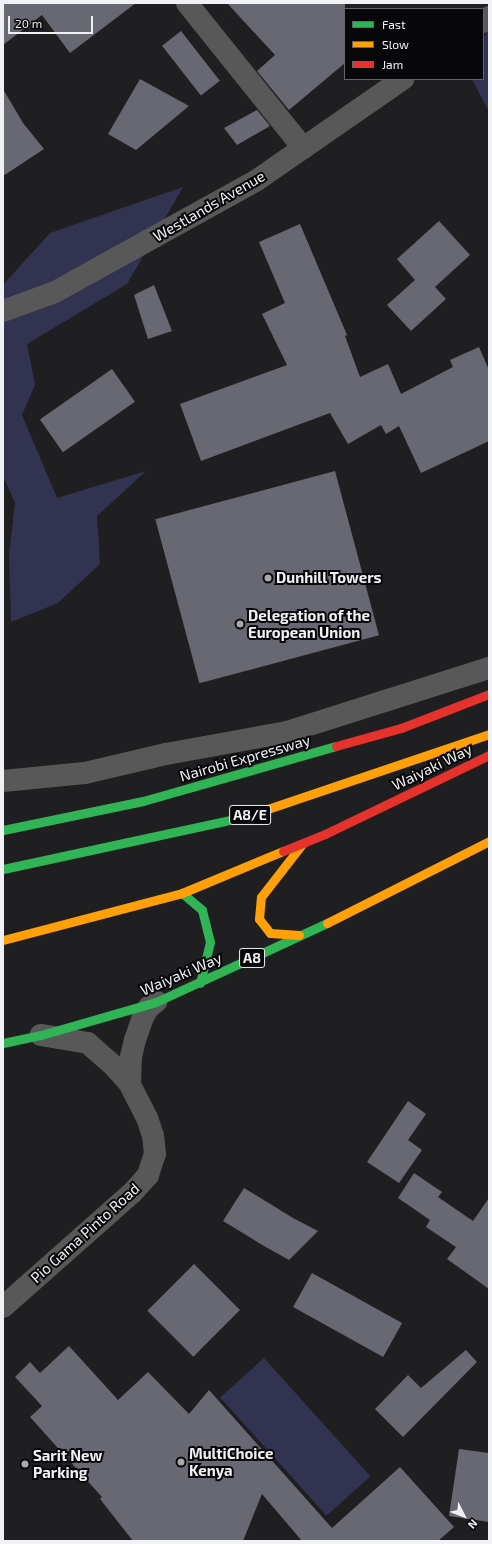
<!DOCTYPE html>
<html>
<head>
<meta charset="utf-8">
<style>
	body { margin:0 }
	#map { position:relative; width:492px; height:1544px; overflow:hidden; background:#1f1f22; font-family:"Exo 2",sans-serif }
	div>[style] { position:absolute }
	.green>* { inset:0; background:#323351; transform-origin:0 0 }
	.building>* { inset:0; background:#686872; transform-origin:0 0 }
	.street>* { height:22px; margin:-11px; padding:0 11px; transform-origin:11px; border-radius:11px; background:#585859 }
	.fast>* { height:9px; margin:-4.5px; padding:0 4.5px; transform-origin:4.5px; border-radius:4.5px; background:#30b455 }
	.slow>* { height:9px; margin:-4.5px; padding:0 4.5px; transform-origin:4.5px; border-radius:4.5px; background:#ff9f0a }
	.jam>* { height:9px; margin:-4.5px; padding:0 4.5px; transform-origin:4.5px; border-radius:4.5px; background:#e5322d }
	.dots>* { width:11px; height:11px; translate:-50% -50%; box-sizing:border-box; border:2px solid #08080a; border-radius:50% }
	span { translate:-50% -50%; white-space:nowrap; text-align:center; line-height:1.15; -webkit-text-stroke:4px #08080a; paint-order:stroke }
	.shield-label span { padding:1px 3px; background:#08080a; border:1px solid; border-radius:3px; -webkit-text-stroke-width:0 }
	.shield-label { font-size:14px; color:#f0f1f4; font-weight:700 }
	.street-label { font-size:15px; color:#f0f1f4 }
	.poi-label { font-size:15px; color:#f0f1f4; font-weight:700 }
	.left { translate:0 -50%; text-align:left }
	.frame { position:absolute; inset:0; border:4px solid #f0f1f4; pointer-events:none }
	.legend { position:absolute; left:344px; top:8px; width:140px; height:72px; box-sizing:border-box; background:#08080a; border:1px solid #656568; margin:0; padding:5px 7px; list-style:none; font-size:12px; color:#f0f1f4 }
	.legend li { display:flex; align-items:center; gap:8px; height:20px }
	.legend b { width:20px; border:1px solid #656568 }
	.north { position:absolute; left:444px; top:1496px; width:40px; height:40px; -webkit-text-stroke:3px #08080a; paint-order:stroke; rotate:132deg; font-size:11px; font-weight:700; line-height:16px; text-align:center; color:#f0f1f4 }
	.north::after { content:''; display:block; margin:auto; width:14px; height:18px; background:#f0f1f4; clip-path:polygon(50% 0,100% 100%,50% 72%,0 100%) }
	.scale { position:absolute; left:8px; top:16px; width:85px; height:18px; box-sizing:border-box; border:2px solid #f0f1f4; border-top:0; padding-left:5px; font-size:12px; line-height:14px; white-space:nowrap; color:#f0f1f4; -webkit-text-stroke:3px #08080a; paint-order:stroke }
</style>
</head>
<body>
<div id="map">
	<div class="green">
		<i style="clip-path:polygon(489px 30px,489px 112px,472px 79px,483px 79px,483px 38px)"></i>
		<i style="clip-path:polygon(183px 187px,127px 284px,27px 344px,35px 385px,22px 415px,57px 498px,146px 471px,97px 516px,100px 564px,58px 603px,11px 622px,9px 555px,15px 503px,3px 476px,3px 285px,50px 233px)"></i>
		<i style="left:264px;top:1358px;width:159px;height:59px;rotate:48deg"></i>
	</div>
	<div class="building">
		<i style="clip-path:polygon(3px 3px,136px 3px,70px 53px,42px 15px,3px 45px)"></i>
		<i style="clip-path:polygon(227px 3px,345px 3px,345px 63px,289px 110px,257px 71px,275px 55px)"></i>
		<i style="left:181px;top:31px;width:63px;height:24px;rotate:52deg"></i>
		<i style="clip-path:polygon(140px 79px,189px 106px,136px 150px,108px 134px)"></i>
		<i style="clip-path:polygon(3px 89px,23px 123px,44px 149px,3px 176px)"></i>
		<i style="clip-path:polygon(257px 110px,270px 126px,237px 145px,224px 128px)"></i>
		<i style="clip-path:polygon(439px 221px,470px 255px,435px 287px,446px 299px,411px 331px,387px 305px,415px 280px,397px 259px)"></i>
		<i style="clip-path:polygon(300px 224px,347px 335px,345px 336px,360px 377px,388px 364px,401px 394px,453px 367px,450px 360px,479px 347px,489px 370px,489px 441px,421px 473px,399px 426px,386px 434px,381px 425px,348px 444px,330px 413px,201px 461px,180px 404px,287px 365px,262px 314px,285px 303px,259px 242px)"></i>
		<i style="clip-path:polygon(154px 285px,172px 331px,148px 339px,134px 295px)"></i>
		<i style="left:112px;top:369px;width:40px;height:88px;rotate:55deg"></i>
		<i style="left:335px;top:471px;width:170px;height:186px;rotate:75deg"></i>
		<i style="clip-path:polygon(408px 1101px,426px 1114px,408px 1140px,422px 1150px,399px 1183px,367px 1162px)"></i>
		<i style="clip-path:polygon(414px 1173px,442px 1192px,438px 1197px,473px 1221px,489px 1198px,489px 1289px,447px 1259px,456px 1247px,426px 1227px,430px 1220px,398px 1198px)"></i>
		<i style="clip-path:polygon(244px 1188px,293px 1218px,318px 1231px,289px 1260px,264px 1246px,223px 1221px)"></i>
		<i style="left:194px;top:1264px;width:65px;height:66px;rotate:45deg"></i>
		<i style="left:312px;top:1273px;width:103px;height:39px;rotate:29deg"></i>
		<i style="clip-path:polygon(69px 1346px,118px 1400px,148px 1372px,189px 1414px,209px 1390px,332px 1528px,400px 1467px,454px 1527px,438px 1541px,302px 1541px,262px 1494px,243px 1541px,133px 1541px,100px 1499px,102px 1497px,30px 1417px,42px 1406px,15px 1377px,30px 1362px,40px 1373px)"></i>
		<i style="clip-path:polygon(466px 1350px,477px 1362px,403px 1437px,375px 1409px,408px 1375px,421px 1388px)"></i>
		<i style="clip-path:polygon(459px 1449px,489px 1453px,489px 1522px,449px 1516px)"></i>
	</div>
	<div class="street">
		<i style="left:187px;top:3px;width:186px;rotate:51.3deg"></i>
		<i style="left:483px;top:22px;width:8px;rotate:-40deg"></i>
		<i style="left:3px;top:311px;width:55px;rotate:-20.1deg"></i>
		<i style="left:55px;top:292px;width:231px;rotate:-29deg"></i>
		<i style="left:257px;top:180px;width:178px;rotate:-34.7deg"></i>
		<i style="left:3px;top:781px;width:82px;rotate:-5.6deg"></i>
		<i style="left:85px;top:773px;width:83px;rotate:-13.2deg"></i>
		<i style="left:166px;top:754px;width:123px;rotate:-10.3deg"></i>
		<i style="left:287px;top:732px;width:212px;rotate:-17.6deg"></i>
		<i style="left:130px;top:1084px;width:27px;rotate:-88deg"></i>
		<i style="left:131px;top:1057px;width:17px;rotate:-77deg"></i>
		<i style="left:135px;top:1040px;width:24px;rotate:-71deg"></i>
		<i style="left:143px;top:1017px;width:12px;rotate:-59deg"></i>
		<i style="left:149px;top:1007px;width:9px;rotate:-36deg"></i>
		<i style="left:3px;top:1307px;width:172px;rotate:-41.5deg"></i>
		<i style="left:132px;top:1193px;width:24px;rotate:-48deg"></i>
		<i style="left:148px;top:1175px;width:22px;rotate:-72deg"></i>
		<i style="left:155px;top:1154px;width:18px;rotate:-96deg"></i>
		<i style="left:153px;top:1136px;width:19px;rotate:-108deg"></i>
		<i style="left:147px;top:1118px;width:38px;rotate:-117deg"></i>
		<i style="left:130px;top:1084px;width:24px;rotate:-132deg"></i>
		<i style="left:114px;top:1066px;width:35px;rotate:-139deg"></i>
		<i style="left:88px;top:1043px;width:48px;rotate:-170.3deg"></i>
	</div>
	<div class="fast">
		<i style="left:3px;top:830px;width:143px;rotate:-11.7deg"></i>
		<i style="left:143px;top:801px;width:201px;rotate:-15.9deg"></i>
		<i style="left:3px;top:869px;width:247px;rotate:-12.2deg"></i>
		<i style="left:182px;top:893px;width:26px;rotate:40deg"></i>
		<i style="left:202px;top:910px;width:33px;rotate:76deg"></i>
		<i style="left:210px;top:942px;width:42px;rotate:103.7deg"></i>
		<i style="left:3px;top:1043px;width:39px;rotate:-12deg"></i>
		<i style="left:41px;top:1035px;width:120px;rotate:-16deg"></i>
		<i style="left:156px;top:1002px;width:188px;rotate:-24.8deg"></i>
	</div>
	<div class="slow">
		<i style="left:244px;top:817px;width:259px;rotate:-18.7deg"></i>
		<i style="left:327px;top:923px;width:182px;rotate:-26.8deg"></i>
		<i style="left:299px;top:935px;width:29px;rotate:-176deg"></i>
		<i style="left:270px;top:933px;width:18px;rotate:-128deg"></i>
		<i style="left:259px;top:919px;width:22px;rotate:-85deg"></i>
		<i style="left:261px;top:897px;width:68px;rotate:-52.1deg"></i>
		<i style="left:3px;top:940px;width:185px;rotate:-14.7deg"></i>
		<i style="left:182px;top:893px;width:109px;rotate:-22.6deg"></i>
	</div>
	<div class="jam">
		<i style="left:336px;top:746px;width:67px;rotate:-15.5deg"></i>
		<i style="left:401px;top:728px;width:94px;rotate:-21.1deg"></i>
		<i style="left:283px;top:851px;width:45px;rotate:-22deg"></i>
		<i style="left:325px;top:834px;width:182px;rotate:-25.7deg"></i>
	</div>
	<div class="dots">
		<i style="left:268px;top:578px;background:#a7a8aa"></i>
		<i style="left:240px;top:624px;background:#a7a8aa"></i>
		<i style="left:181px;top:1462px;background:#a7a8aa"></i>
		<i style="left:25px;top:1464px;background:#a7a8aa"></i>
	</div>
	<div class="shield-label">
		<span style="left:250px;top:815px">A8/E</span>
		<span style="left:252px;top:958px">A8</span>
	</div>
	<div class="street-label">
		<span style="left:209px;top:206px;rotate:-30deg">Westlands Avenue</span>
		<span style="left:245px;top:758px;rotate:-16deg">Nairobi Expressway</span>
		<span style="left:432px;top:767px;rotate:-26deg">Waiyaki Way</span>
		<span style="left:181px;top:974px;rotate:-23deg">Waiyaki Way</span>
		<span style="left:85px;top:1233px;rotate:-42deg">Pio Gama Pinto Road</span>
	</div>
	<div class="poi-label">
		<span class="left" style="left:276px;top:578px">Dunhill Towers</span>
		<span class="left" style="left:248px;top:624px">Delegation of the<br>European Union</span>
		<span class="left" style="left:189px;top:1462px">MultiChoice<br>Kenya</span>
		<span class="left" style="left:33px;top:1464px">Sarit New<br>Parking</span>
	</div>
	<div class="frame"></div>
	<ul class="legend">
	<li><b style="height:5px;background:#30b455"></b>Fast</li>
	<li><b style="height:5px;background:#ff9f0a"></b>Slow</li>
	<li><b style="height:5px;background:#e5322d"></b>Jam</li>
	</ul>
	<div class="north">N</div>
	<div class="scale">20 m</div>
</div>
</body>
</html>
